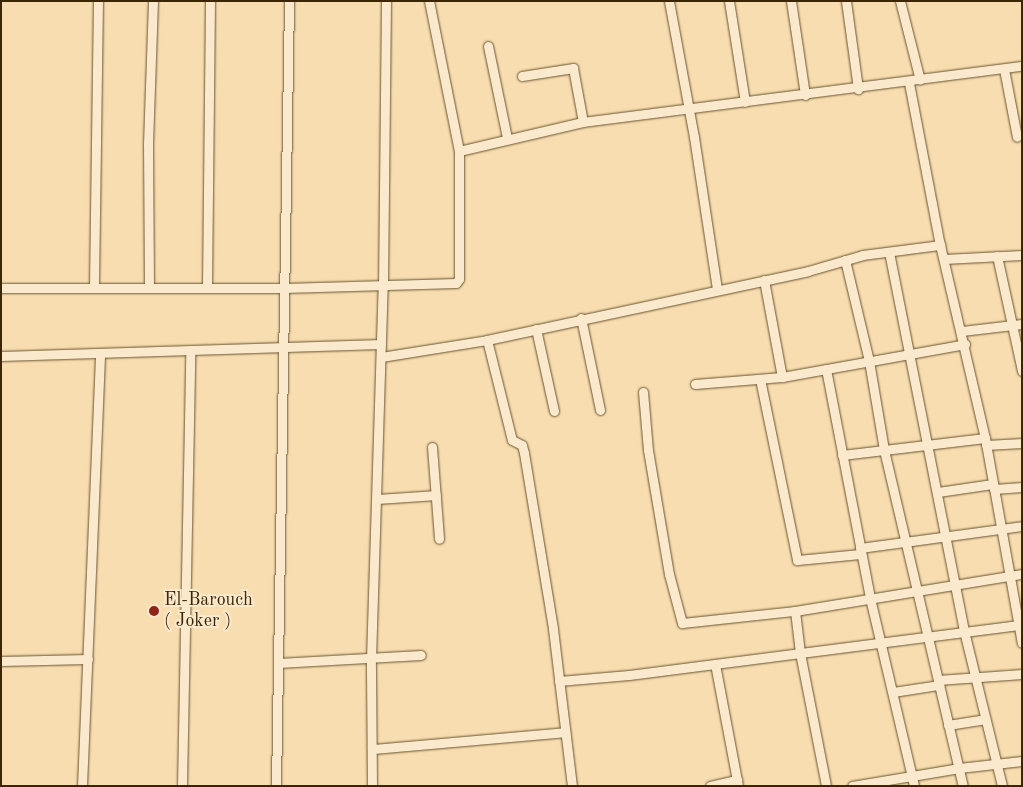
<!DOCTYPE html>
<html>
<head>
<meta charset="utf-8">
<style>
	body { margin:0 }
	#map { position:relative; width:1023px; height:787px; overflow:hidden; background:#f7ddb0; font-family:"Old Standard TT",serif }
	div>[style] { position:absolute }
	.roads { filter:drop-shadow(0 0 1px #6a532e) drop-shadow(0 0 1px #6a532e) }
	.minor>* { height:9px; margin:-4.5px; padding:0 4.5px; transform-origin:4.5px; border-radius:4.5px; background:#fae9cc }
	.dots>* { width:14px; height:14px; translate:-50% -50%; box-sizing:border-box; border:2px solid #fae9cc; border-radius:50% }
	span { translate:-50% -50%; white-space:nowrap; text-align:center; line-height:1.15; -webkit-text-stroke:4px #fae9cc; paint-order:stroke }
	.poi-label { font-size:18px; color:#3b2503 }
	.left { translate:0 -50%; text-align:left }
	.frame { position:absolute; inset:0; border:2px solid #3b2503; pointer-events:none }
</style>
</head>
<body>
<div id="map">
	<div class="roads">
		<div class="minor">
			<i style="left:669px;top:1px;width:138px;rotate:79.6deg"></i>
			<i style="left:694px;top:137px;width:154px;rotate:81.4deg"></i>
			<i style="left:729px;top:1px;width:102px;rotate:81deg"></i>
			<i style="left:791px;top:1px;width:95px;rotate:81.5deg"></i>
			<i style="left:846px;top:1px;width:89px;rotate:82.2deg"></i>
			<i style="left:900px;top:1px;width:81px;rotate:75.8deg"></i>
			<i style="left:488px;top:46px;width:94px;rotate:78.3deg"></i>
			<i style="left:1004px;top:69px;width:69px;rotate:79.2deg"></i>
			<i style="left:522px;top:76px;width:52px;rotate:-8.9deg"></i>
			<i style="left:573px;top:68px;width:55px;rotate:79.5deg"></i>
			<i style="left:909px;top:83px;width:165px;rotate:79.2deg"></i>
			<i style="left:940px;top:245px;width:198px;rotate:76.9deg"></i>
			<i style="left:985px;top:438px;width:208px;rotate:79.8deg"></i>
			<i style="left:459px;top:151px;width:127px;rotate:-13.2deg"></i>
			<i style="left:583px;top:122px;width:443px;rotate:-7.3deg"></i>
			<i style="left:889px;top:252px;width:386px;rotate:78.8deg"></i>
			<i style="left:964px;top:631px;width:160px;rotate:76.2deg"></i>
			<i style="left:997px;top:256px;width:118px;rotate:77.7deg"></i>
			<i style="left:944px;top:259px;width:78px;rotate:-2.9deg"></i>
			<i style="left:845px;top:260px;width:104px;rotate:76.6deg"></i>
			<i style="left:869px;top:361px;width:90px;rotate:80.4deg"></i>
			<i style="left:884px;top:450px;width:345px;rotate:76.8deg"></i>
			<i style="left:764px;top:280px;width:99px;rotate:79.5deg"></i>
			<i style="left:94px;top:286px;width:285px;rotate:-89.2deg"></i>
			<i style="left:149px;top:287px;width:143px;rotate:-90.4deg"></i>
			<i style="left:148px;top:144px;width:143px;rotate:-88deg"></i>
			<i style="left:207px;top:287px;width:286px;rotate:-89.4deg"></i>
			<i style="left:1px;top:288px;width:283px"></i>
			<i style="left:284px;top:288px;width:172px;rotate:-1.7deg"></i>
			<i style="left:456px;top:283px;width:5px;rotate:-53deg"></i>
			<i style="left:459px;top:279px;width:128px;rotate:-90deg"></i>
			<i style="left:459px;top:151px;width:153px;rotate:-101.3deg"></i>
			<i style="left:581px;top:318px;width:94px;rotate:78.3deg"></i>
			<i style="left:536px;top:329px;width:84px;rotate:77.6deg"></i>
			<i style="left:962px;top:331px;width:60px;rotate:-6.7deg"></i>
			<i style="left:487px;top:340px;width:103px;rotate:76deg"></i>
			<i style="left:512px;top:440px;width:11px;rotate:27deg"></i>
			<i style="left:522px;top:445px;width:8px;rotate:76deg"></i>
			<i style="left:524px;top:453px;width:178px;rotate:80.6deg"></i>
			<i style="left:553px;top:629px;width:158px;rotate:83.1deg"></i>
			<i style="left:1px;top:356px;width:380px;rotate:-1.8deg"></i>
			<i style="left:381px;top:357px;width:107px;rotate:-9.1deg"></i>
			<i style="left:487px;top:340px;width:328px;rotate:-12.1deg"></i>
			<i style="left:808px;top:271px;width:57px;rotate:-16.2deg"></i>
			<i style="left:863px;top:255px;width:78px;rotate:-7.4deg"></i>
			<i style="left:826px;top:369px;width:233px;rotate:79.1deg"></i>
			<i style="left:870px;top:598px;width:193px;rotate:76.8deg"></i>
			<i style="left:760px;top:379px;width:185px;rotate:78.4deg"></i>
			<i style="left:797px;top:560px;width:64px;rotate:-5.4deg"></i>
			<i style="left:695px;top:384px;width:87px;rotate:-4.6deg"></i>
			<i style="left:782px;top:377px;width:186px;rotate:-10.2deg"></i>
			<i style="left:643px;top:392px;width:58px;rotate:85.1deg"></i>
			<i style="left:648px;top:450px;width:126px;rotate:80.4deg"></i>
			<i style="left:669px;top:574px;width:51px;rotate:75.1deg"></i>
			<i style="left:682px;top:623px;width:114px;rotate:-6.1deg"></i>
			<i style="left:795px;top:611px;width:230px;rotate:-9.3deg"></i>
			<i style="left:986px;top:445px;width:36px;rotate:-3deg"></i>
			<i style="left:432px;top:447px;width:92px;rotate:85.6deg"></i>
			<i style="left:842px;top:455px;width:144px;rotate:-6.8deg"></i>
			<i style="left:994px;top:489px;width:28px;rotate:-4deg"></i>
			<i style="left:938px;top:492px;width:55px;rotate:-8.4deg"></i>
			<i style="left:378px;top:499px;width:58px;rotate:-3.9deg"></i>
			<i style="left:860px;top:548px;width:163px;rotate:-7.7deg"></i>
			<i style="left:795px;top:611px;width:42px;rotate:83.2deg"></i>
			<i style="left:800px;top:653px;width:136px;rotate:78.9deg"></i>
			<i style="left:1px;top:661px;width:87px;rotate:-1.3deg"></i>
			<i style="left:278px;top:663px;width:143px;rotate:-3.2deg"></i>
			<i style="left:715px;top:664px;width:124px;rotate:79.3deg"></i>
			<i style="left:938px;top:680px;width:84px;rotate:-4.1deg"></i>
			<i style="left:559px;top:681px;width:70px;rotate:-4.9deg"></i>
			<i style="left:629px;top:675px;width:393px;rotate:-7.3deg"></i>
			<i style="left:893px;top:692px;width:47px;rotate:-8.7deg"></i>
			<i style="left:948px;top:725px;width:37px;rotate:-9deg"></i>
			<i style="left:372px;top:749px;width:194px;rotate:-5deg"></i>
			<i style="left:82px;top:786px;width:432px;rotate:-87.6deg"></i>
			<i style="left:182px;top:786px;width:436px;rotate:-88.9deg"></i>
			<i style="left:276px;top:786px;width:785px;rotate:-89.05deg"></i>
			<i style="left:372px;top:786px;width:127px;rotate:-90.5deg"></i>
			<i style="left:371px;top:659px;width:373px;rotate:-88.2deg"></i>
			<i style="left:383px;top:286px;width:285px;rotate:-89.4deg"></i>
			<i style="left:710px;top:786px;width:28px;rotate:-13deg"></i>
			<i style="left:852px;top:786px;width:109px;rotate:-9.5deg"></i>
			<i style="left:959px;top:768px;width:63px;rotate:-6.3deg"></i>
		</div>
	</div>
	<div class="dots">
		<i style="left:154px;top:611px;background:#8f2418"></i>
	</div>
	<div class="poi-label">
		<span class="left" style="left:164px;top:611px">El-Barouch<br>( Joker )</span>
	</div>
	<div class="frame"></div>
</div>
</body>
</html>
